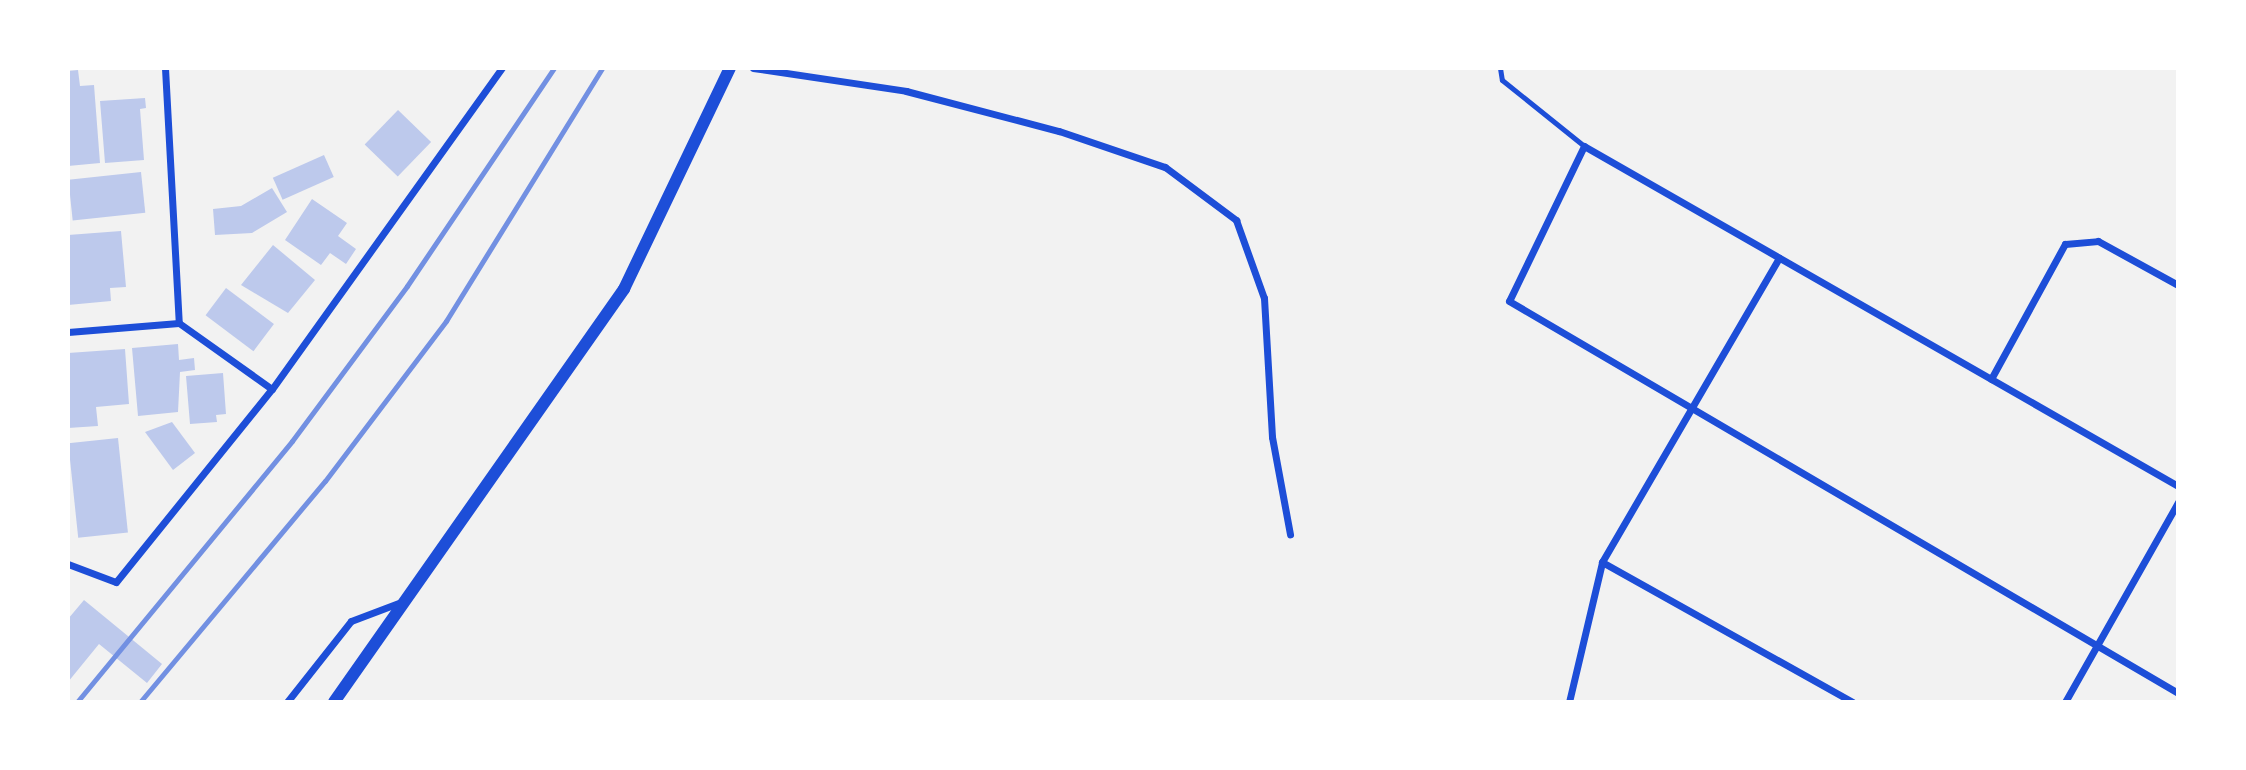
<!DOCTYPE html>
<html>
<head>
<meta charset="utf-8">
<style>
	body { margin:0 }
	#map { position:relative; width:2246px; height:770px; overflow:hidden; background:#f2f2f2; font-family:"Roboto Serif",serif }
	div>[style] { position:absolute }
	.building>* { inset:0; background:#bdc9ec; transform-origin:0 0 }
	.service>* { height:5px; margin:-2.5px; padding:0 2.5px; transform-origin:2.5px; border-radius:2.5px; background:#1d4ed8 }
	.minor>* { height:7px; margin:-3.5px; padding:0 3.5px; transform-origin:3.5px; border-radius:3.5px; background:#1d4ed8 }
	.tertiary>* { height:12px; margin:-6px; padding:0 6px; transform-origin:6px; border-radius:6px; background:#1d4ed8 }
	.rail>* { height:5px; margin:-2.5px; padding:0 2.5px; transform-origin:2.5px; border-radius:2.5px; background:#7290e2 }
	span { translate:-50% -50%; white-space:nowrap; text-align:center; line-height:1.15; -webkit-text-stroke:6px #fff; paint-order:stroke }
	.frame { position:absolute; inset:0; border:70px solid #fff; pointer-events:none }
</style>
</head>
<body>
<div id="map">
	<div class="building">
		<i style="clip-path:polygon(78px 70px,80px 86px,94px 85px,100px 163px,68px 166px,68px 71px)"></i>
		<i style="clip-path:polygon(145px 98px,146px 108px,140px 109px,144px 160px,105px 163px,100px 101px)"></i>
		<i style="left:398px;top:110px;width:46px;height:48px;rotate:44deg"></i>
		<i style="left:324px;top:155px;width:24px;height:56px;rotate:66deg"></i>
		<i style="left:141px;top:172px;width:41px;height:73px;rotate:84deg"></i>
		<i style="clip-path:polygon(272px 188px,287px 212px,252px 233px,215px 235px,213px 209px,241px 206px)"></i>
		<i style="clip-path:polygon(312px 199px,347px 223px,338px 236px,356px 249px,346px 264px,330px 253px,321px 265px,285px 240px)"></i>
		<i style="clip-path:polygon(121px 231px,126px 287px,110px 288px,111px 301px,68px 305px,68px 235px)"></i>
		<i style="clip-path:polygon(273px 245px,315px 280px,288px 313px,241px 285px)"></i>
		<i style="left:226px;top:288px;width:60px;height:34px;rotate:37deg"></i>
		<i style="clip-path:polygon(178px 344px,179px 360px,194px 358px,195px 370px,180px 372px,178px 412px,138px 416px,132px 348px)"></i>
		<i style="clip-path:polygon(125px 349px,129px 404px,96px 407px,98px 426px,68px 428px,68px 353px)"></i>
		<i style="clip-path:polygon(223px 373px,226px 414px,216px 415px,217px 422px,190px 424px,186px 376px)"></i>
		<i style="clip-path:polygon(172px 422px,195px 453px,173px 470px,145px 432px)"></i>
		<i style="left:118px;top:438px;width:95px;height:50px;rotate:84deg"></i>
		<i style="clip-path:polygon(84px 600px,162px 664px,147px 683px,99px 644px,68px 682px,68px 619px)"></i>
	</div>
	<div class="service">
		<i style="left:1500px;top:68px;width:12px;rotate:81deg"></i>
		<i style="left:1502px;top:80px;width:105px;rotate:38.8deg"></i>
	</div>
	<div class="minor">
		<i style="left:165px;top:68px;width:255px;rotate:86.9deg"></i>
		<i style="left:753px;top:68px;width:155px;rotate:8.5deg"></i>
		<i style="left:906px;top:91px;width:158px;rotate:14.7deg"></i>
		<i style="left:1059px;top:131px;width:112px;rotate:18.8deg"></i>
		<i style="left:1165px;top:167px;width:89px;rotate:36.7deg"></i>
		<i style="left:1236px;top:220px;width:83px;rotate:70.3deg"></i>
		<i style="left:1264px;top:298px;width:139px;rotate:86.7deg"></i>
		<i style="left:1272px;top:437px;width:99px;rotate:79.5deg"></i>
		<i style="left:68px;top:332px;width:111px;rotate:-4.6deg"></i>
		<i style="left:179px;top:323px;width:114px;rotate:35.4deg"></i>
		<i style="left:1991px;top:379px;width:154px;rotate:-61.3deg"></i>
		<i style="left:2065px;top:244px;width:33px;rotate:-5deg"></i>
		<i style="left:2098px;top:241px;width:91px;rotate:28.8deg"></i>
		<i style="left:2178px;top:486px;width:684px;rotate:-150.21deg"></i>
		<i style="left:1584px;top:146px;width:172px;rotate:115.8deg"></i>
		<i style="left:1509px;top:301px;width:775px;rotate:30.37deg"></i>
		<i style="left:1602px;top:562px;width:287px;rotate:29.2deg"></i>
		<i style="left:68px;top:564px;width:51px;rotate:20.6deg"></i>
		<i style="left:116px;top:582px;width:248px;rotate:-51.1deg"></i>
		<i style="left:272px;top:389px;width:395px;rotate:-54.4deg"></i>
		<i style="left:287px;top:702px;width:103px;rotate:-51.7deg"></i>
		<i style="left:351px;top:621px;width:53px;rotate:-20.8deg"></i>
		<i style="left:1569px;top:702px;width:144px;rotate:-76.7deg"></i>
		<i style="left:1602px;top:562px;width:352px;rotate:-59.8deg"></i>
		<i style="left:2065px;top:702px;width:230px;rotate:-60.5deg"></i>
	</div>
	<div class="tertiary">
		<i style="left:334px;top:702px;width:505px;rotate:-54.92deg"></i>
		<i style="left:624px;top:289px;width:245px;rotate:-64.4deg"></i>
	</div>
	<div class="rail">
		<i style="left:77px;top:702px;width:338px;rotate:-50.5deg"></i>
		<i style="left:292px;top:441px;width:193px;rotate:-53.4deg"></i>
		<i style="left:407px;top:286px;width:263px;rotate:-56deg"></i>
		<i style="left:140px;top:702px;width:288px;rotate:-50.1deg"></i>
		<i style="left:325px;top:481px;width:201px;rotate:-52.9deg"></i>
		<i style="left:446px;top:321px;width:297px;rotate:-58.3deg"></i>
	</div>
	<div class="frame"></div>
</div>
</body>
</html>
